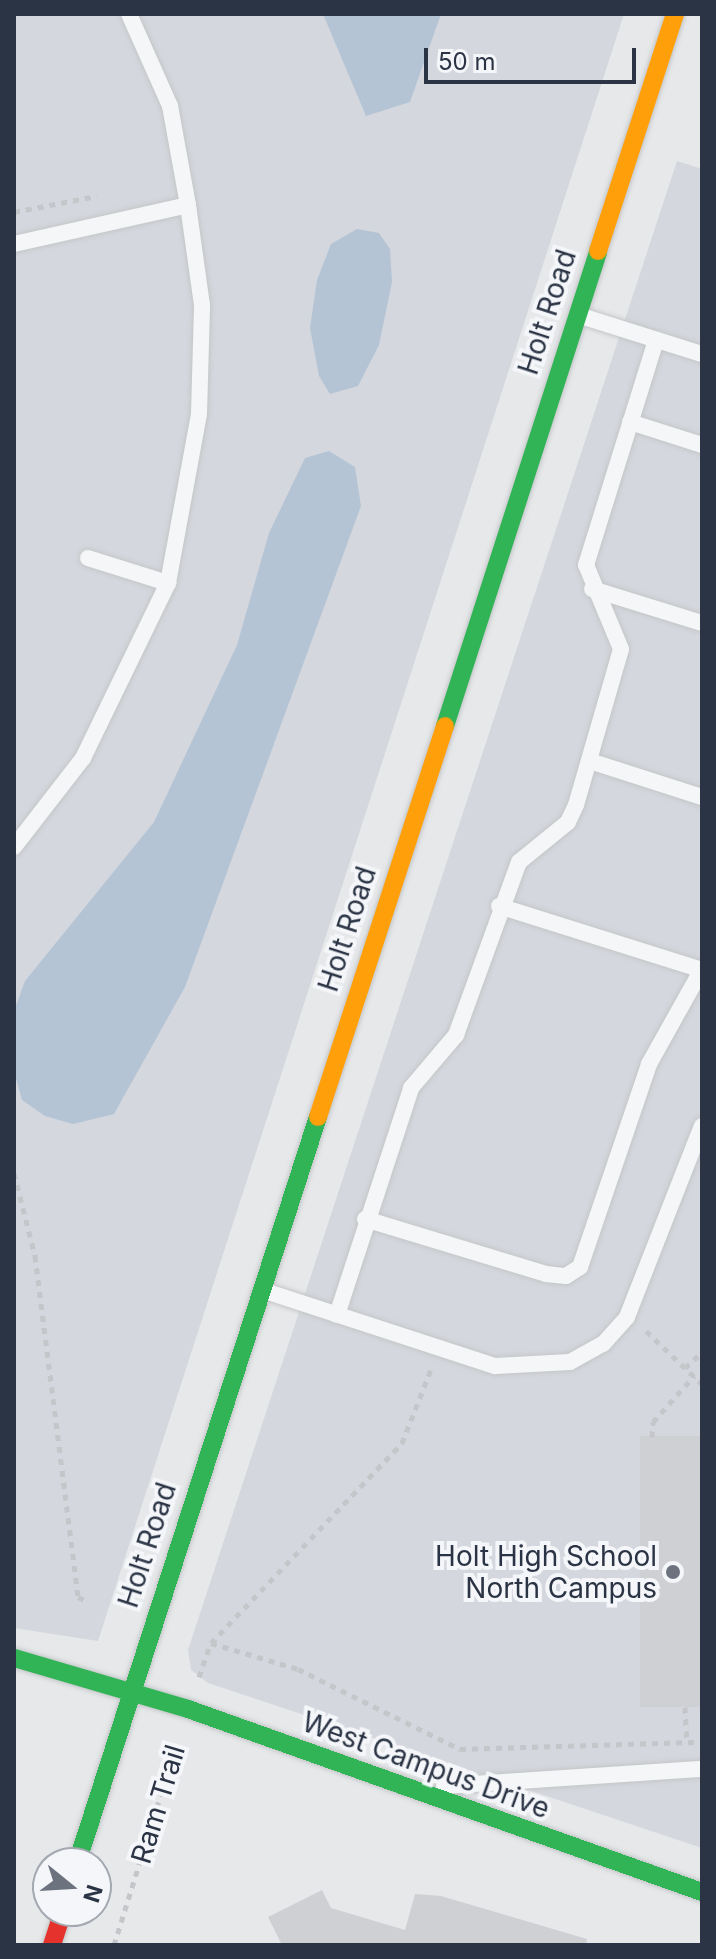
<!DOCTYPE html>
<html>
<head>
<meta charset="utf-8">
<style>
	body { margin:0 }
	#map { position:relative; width:716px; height:1959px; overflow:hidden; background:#e6e8ea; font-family:Inter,sans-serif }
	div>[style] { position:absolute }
	.built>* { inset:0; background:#d4d7dd }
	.water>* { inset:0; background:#b4c4d5 }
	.building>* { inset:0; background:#ced0d3; transform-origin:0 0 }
	.path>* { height:5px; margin-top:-2.5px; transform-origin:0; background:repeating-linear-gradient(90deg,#c5c6ca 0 6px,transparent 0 12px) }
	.roads { filter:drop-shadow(0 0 2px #c4c6c8) drop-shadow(0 0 2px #c4c6c8) }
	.lane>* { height:16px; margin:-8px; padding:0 8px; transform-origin:8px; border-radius:8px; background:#f5f6f7 }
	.fast>* { height:18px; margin:-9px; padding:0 9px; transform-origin:9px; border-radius:9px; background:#30b455 }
	.slow>* { height:18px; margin:-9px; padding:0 9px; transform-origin:9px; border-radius:9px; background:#ff9f0a }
	.jam>* { height:18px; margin:-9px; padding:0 9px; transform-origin:9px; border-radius:9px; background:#e5322d }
	.dots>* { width:22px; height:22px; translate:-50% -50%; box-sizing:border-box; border:4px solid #f4f6f9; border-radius:50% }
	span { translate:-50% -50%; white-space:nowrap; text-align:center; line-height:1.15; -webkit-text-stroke:8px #f4f6f9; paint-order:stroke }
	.street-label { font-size:28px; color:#2b3445 }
	.poi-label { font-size:28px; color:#2b3445 }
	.right { translate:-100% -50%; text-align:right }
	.frame { position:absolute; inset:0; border:16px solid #2b3445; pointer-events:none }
	.north { position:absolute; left:32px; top:1847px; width:80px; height:80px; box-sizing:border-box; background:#f4f6f9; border:2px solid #a4a8b1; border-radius:50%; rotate:108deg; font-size:22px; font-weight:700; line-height:32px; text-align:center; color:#2b3445 }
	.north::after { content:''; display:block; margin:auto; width:28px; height:36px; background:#6c737f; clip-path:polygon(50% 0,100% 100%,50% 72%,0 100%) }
	.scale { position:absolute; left:424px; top:48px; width:212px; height:36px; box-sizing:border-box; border:4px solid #2b3445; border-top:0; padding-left:10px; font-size:24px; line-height:28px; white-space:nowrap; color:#2b3445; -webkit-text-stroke:6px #f4f6f9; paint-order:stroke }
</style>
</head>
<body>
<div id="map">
	<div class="built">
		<i style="clip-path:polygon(14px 14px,624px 14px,98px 1641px,14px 1628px)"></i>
		<i style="clip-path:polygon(677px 161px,702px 169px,702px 1848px,208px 1683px,191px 1670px,188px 1650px)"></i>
	</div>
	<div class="water">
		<i style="clip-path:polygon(323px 14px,441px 14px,410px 102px,366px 116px)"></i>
		<i style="clip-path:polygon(357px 229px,379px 233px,390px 249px,392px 282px,379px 345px,358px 386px,330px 394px,319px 376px,310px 328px,317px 280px,331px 244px)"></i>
		<i style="clip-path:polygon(329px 451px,355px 467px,361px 506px,185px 987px,114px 1114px,73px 1124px,45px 1116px,22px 1100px,14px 1071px,14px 1011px,25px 981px,154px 822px,237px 645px,269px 533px,305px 458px)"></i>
	</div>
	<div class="building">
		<i style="left:702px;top:1436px;width:271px;height:62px;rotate:90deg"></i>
		<i style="clip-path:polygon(322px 1890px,331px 1908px,405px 1930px,415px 1894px,441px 1896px,587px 1939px,586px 1945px,282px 1945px,268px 1917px)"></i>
	</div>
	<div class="path">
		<i style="left:14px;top:212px;width:84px;rotate:-11deg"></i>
		<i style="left:14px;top:1173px;width:86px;rotate:75.8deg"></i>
		<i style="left:35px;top:1256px;width:344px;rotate:82.8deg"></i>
		<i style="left:78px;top:1597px;width:8px;rotate:23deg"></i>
		<i style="left:646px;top:1331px;width:77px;rotate:43.4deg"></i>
		<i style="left:685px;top:1368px;width:23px;rotate:-43deg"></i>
		<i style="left:652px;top:1437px;width:15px;rotate:-86deg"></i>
		<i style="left:653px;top:1422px;width:62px;rotate:-48.3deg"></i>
		<i style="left:211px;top:1643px;width:91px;rotate:16.6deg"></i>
		<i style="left:298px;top:1669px;width:181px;rotate:26.3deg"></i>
		<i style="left:460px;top:1749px;width:242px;rotate:-1.7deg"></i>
		<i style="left:199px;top:1677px;width:36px;rotate:-71deg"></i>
		<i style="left:211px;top:1643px;width:277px;rotate:-46.3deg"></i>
		<i style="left:402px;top:1443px;width:82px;rotate:-68.5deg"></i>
		<i style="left:685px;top:1707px;width:35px;rotate:87deg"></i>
		<i style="left:114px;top:1945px;width:215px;rotate:-72.7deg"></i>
	</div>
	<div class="roads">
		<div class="lane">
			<i style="left:14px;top:244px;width:178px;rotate:-12.6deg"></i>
			<i style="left:578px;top:315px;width:130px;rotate:17.5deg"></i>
			<i style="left:630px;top:422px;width:76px;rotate:17.7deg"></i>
			<i style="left:88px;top:558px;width:84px;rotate:17.4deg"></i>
			<i style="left:592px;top:589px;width:115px;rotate:17.2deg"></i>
			<i style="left:590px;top:761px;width:118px;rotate:17.8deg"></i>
			<i style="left:14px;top:847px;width:113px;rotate:-52.2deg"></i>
			<i style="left:83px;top:758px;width:195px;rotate:-64.1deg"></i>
			<i style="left:168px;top:583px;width:172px;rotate:-79.6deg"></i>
			<i style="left:199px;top:414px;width:109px;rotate:-88.4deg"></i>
			<i style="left:202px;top:305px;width:101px;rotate:-98deg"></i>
			<i style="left:188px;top:205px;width:101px;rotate:-100.3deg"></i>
			<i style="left:170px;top:106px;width:101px;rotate:-114deg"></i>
			<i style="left:499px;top:906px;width:213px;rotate:17.5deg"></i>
			<i style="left:365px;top:1219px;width:189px;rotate:16.9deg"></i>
			<i style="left:546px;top:1274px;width:20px;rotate:6deg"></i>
			<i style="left:566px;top:1276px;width:17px;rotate:-33deg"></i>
			<i style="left:580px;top:1267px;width:214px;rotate:-71.2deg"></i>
			<i style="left:649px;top:1064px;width:109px;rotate:-60.8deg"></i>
			<i style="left:265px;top:1291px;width:242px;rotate:18.1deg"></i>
			<i style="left:495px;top:1366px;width:75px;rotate:-3.1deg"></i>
			<i style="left:570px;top:1362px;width:38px;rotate:-29deg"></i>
			<i style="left:603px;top:1344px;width:36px;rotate:-48deg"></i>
			<i style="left:627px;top:1317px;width:205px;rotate:-68.6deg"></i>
			<i style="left:337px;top:1315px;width:239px;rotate:-71.9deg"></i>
			<i style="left:411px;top:1088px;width:70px;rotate:-49.7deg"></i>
			<i style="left:456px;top:1035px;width:184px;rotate:-70deg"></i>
			<i style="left:519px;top:862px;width:63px;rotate:-39.2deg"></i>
			<i style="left:568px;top:822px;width:19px;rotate:-65deg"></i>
			<i style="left:576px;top:805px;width:162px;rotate:-73.9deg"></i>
			<i style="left:621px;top:649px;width:91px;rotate:-112.6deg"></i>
			<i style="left:586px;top:565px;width:236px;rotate:-72.7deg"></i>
			<i style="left:444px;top:1786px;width:259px;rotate:-3.8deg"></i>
		</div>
		<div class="fast">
			<i style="left:445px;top:726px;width:499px;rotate:-72.1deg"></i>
			<i style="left:14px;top:1658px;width:181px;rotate:16.3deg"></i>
			<i style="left:188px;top:1709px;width:546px;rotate:19.6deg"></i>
			<i style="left:77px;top:1863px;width:784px;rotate:-72.1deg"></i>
		</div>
		<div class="slow">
			<i style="left:598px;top:251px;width:249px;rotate:-72deg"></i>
			<i style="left:318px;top:1117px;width:411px;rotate:-72deg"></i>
		</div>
		<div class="jam">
			<i style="left:52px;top:1945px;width:36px;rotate:-72deg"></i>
		</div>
	</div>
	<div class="dots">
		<i style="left:673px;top:1572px;background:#6c737f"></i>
	</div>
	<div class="street-label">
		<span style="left:547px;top:312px;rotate:-72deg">Holt Road</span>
		<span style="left:347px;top:929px;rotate:-72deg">Holt Road</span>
		<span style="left:147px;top:1545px;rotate:-72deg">Holt Road</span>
		<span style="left:426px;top:1765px;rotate:20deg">West Campus Drive</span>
		<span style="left:158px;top:1804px;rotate:-73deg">Ram Trail</span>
	</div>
	<div class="poi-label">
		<span class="right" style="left:657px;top:1572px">Holt High School<br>North Campus</span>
	</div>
	<div class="frame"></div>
	<div class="north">N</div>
	<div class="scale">50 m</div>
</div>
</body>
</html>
